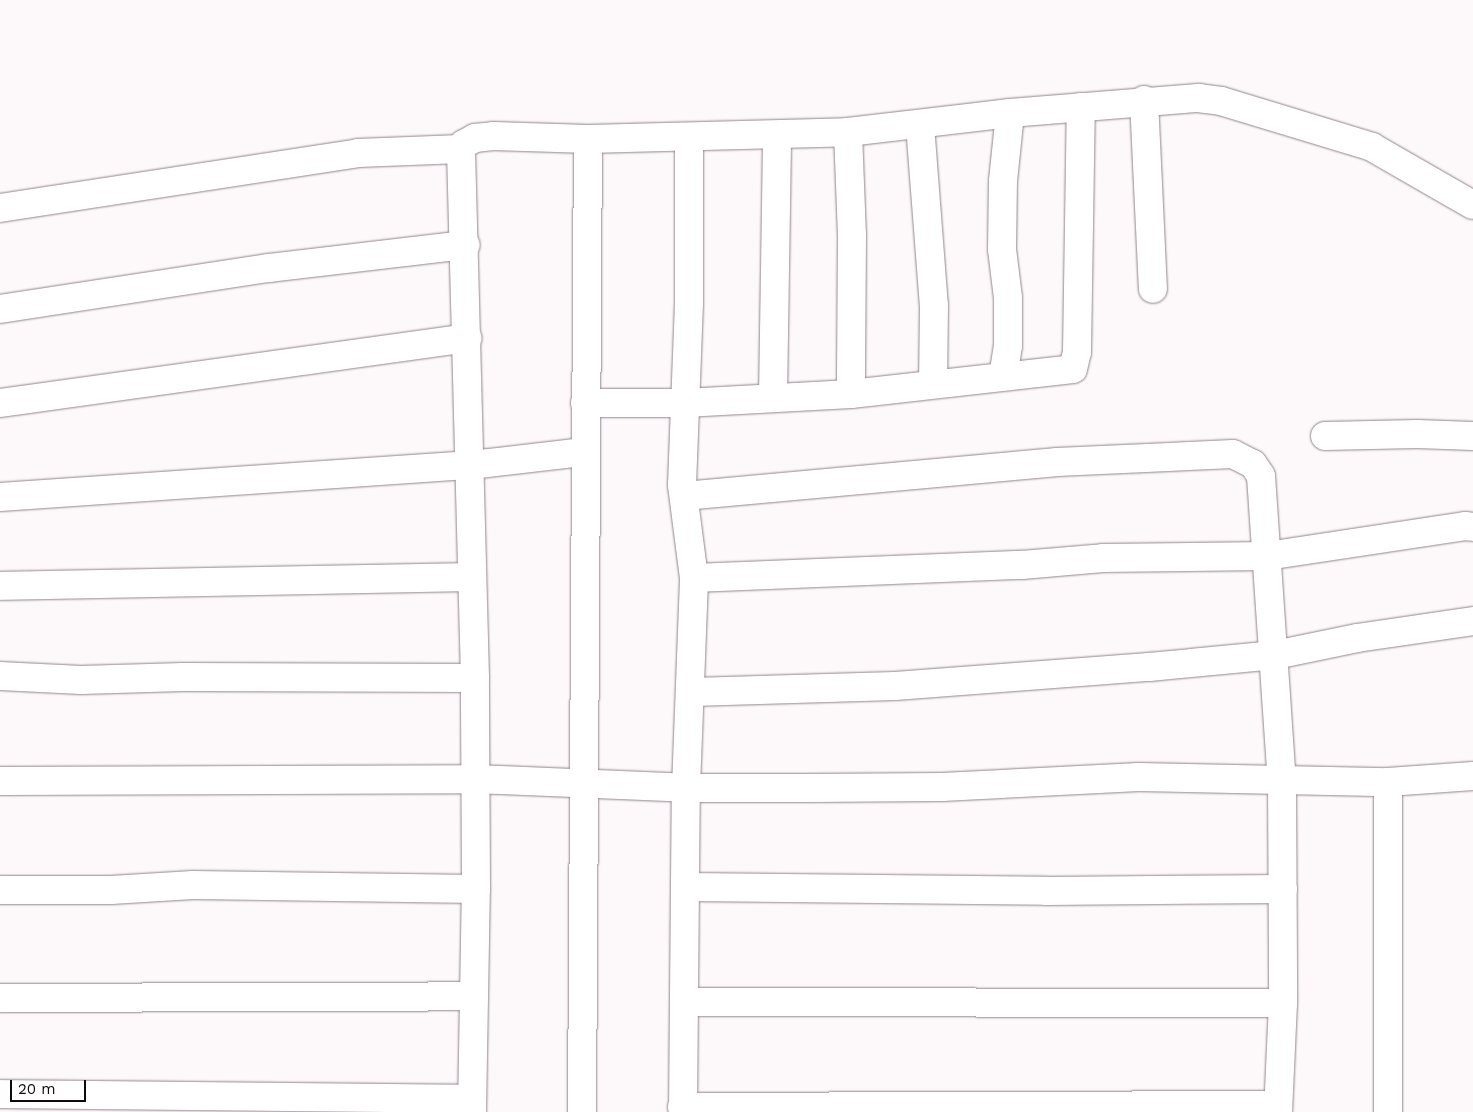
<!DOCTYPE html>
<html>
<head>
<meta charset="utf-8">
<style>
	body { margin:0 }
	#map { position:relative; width:1473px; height:1112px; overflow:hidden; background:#fdf9fb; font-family:"Work Sans",sans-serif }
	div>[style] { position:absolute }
	.roads { filter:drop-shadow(0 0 1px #94838e) drop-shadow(0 0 1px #94838e) }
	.minor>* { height:28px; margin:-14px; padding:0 14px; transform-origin:14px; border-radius:14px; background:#fff }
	span { translate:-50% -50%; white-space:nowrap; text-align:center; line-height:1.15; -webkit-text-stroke:4px #fff; paint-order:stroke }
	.scale { position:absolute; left:10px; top:1080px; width:76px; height:22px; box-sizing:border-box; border:2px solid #100a0e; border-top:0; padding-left:6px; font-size:15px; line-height:18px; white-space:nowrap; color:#100a0e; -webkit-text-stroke:4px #fff; paint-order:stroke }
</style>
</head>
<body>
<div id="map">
	<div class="roads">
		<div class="minor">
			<i style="left:1144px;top:100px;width:189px;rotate:87.3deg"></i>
			<i style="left:920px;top:125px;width:181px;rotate:85.6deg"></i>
			<i style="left:934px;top:305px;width:79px;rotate:90.7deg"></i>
			<i style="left:848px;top:132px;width:102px;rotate:87.8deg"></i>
			<i style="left:852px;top:234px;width:160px;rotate:90.4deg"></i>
			<i style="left:0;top:208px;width:362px;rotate:-8.7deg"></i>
			<i style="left:358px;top:153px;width:103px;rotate:-2.2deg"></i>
			<i style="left:0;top:309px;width:272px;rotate:-8.7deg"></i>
			<i style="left:269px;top:268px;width:198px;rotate:-6.7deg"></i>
			<i style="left:1003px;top:377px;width:31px;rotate:-81deg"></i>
			<i style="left:1008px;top:346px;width:48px;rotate:-90deg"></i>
			<i style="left:1008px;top:298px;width:49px;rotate:-97deg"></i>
			<i style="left:1002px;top:249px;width:68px;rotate:-89.2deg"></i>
			<i style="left:1003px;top:181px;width:68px;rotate:-84.1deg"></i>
			<i style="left:773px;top:397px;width:262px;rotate:-89.1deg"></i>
			<i style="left:0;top:403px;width:472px;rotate:-7.9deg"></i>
			<i style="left:585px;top:403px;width:100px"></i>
			<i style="left:685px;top:403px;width:166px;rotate:-3.1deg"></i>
			<i style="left:851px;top:394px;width:223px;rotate:-6.4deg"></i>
			<i style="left:1073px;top:369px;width:17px;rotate:-77deg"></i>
			<i style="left:1077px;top:352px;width:245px;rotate:-89.1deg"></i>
			<i style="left:1325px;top:436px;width:92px;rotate:-1.2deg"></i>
			<i style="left:1417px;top:434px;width:56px;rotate:2deg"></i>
			<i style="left:684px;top:496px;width:375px;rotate:-5.2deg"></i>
			<i style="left:1057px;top:462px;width:176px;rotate:-2.6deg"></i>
			<i style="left:1233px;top:454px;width:22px;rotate:27deg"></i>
			<i style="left:1253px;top:464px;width:14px;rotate:56deg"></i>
			<i style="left:1261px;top:476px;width:306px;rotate:86.1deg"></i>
			<i style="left:1282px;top:781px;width:222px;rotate:89.7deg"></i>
			<i style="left:1283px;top:1003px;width:109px;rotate:92.6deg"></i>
			<i style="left:0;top:497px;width:472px;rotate:-3.9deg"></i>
			<i style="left:471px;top:465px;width:114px;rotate:-6.6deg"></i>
			<i style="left:694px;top:578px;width:328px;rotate:-2.3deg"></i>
			<i style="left:1022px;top:565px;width:81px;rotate:-4.9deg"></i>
			<i style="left:1103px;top:558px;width:164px;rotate:-0.7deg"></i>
			<i style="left:1267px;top:556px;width:200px;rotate:-8.6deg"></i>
			<i style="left:1465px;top:526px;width:8px;rotate:7deg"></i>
			<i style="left:0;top:586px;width:472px;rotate:-1.1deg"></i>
			<i style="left:0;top:676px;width:81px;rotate:2.8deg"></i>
			<i style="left:81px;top:680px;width:102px;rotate:-1.7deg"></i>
			<i style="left:183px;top:677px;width:292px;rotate:0.2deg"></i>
			<i style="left:692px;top:692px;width:203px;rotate:-1.7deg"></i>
			<i style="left:895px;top:686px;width:255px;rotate:-4.3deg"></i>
			<i style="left:1149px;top:667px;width:127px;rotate:-5.4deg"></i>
			<i style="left:1275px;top:655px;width:84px;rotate:-11.7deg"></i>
			<i style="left:1357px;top:638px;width:117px;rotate:-8.3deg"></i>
			<i style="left:0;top:781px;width:475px;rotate:-0.2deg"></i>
			<i style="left:475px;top:779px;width:211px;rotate:2.4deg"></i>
			<i style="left:686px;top:788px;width:123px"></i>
			<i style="left:809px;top:788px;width:133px;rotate:-0.4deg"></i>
			<i style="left:942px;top:787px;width:197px;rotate:-2.9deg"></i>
			<i style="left:1139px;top:777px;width:249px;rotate:1.2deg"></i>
			<i style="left:1388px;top:782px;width:85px;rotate:-4deg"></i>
			<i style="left:688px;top:887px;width:358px;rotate:0.6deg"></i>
			<i style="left:1046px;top:891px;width:237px;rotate:-0.5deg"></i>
			<i style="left:0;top:890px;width:111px"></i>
			<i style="left:111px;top:890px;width:82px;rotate:-3.5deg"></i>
			<i style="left:193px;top:885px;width:283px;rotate:0.8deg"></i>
			<i style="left:0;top:998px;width:472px;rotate:-0.2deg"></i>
			<i style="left:685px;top:1002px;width:598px;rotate:0.1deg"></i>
			<i style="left:0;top:1094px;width:472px;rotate:0.6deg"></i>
			<i style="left:682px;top:1107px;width:596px;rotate:-0.19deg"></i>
			<i style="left:472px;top:1112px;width:223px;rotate:-89deg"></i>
			<i style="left:476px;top:889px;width:211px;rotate:-90.3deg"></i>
			<i style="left:475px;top:678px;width:529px;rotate:-91.52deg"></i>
			<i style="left:461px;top:149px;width:6px;rotate:-59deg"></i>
			<i style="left:464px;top:144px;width:13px;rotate:-29deg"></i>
			<i style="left:475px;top:138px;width:18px;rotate:-6deg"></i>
			<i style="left:493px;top:136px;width:95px;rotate:1.8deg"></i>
			<i style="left:588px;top:139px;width:260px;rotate:-1.5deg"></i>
			<i style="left:848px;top:132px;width:163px;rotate:-6.7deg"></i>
			<i style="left:1010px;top:113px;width:189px;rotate:-4.6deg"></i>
			<i style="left:1198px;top:98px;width:23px;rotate:7deg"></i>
			<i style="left:1221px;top:101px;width:158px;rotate:16.9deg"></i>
			<i style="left:1372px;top:147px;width:116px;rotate:29.9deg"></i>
			<i style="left:582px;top:1112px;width:973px;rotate:-89.65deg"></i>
			<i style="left:683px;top:1112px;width:324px;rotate:-89.5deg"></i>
			<i style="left:686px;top:788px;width:210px;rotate:-87.8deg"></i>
			<i style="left:694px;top:578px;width:94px;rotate:-97.4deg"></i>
			<i style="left:682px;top:485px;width:182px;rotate:-87.8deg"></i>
			<i style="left:689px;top:303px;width:166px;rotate:-90deg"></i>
			<i style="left:1388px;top:1112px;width:330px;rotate:-90deg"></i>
		</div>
	</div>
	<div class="scale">20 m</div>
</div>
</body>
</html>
